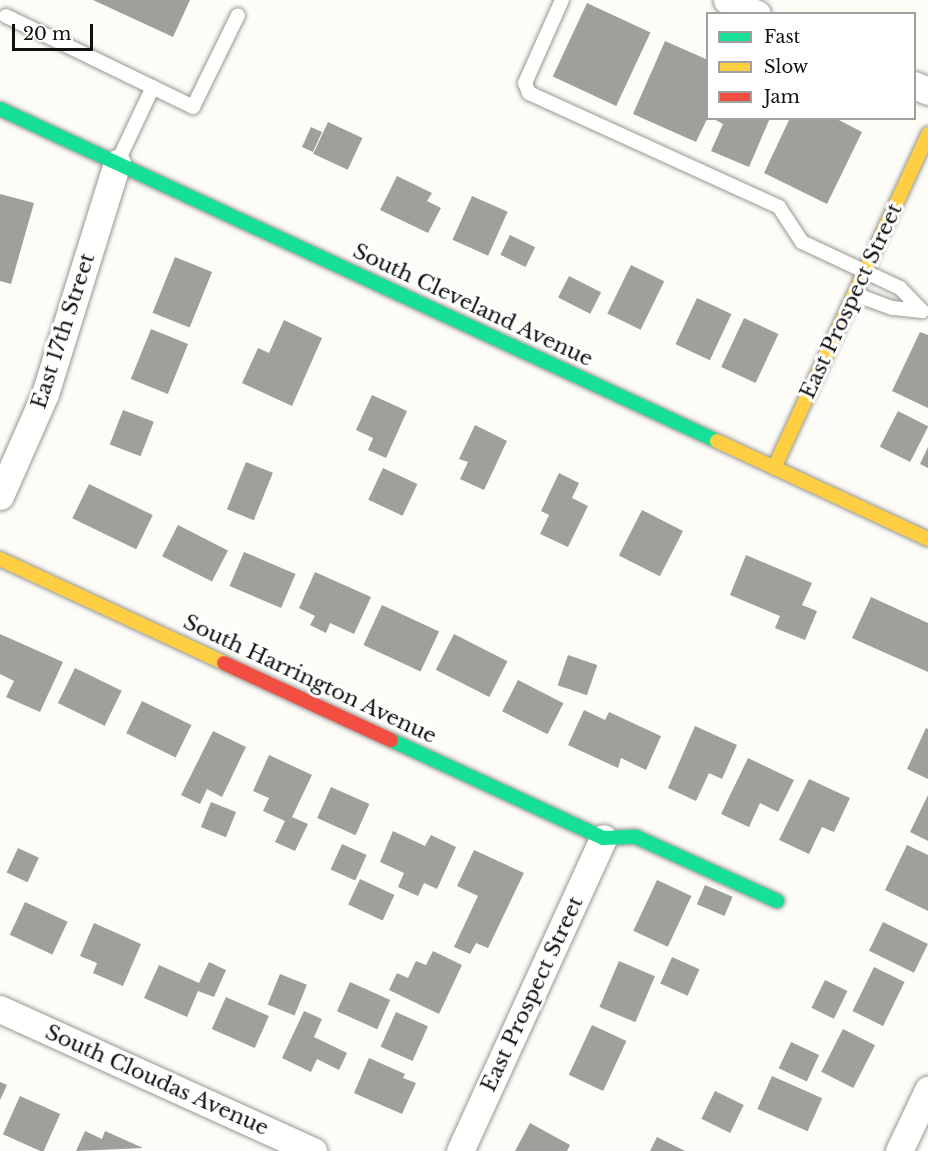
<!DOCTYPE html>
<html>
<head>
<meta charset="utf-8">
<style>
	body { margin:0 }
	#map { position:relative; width:928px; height:1151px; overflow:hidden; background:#fdfcf7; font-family:"Libre Baskerville",serif }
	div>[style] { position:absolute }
	.building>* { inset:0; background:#a19f9c; transform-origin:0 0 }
	.roads { filter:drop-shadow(0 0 2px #979795) drop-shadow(0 0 2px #979795) }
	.lane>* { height:14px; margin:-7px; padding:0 7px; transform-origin:7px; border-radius:7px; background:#fffffe }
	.street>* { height:27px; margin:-13.5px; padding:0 13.5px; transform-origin:13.5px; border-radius:13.5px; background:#fffffe }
	.fast>* { height:14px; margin:-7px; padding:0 7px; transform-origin:7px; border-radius:7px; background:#16e098 }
	.slow>* { height:14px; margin:-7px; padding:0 7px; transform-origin:7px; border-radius:7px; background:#ffcf43 }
	.jam>* { height:14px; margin:-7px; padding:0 7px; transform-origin:7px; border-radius:7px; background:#f24e42 }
	span { translate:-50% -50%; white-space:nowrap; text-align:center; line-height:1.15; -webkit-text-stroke:6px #fff; paint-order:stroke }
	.street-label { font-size:21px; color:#111 }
	.legend { position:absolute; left:706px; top:12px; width:210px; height:108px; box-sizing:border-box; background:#fff; border:2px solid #a0a0a0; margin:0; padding:8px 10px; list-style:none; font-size:18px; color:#111 }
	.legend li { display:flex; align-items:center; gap:12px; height:30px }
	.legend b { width:30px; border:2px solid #a0a0a0 }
	.scale { position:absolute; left:12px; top:24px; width:81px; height:27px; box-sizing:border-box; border:3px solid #111; border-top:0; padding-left:8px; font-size:18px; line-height:21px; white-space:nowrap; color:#111; -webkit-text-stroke:4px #fff; paint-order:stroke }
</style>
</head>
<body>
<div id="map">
	<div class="building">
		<i style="clip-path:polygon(93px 0,190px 0,173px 37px)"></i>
		<i style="left:587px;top:3px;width:70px;height:81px;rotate:25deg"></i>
		<i style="clip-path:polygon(665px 41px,708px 60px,708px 117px,696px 142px,633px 114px)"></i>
		<i style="clip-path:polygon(712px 118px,770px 118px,749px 167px,711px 151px,723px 124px)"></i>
		<i style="clip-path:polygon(790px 118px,835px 118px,862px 132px,827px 204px,764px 173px)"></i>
		<i style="left:328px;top:122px;width:38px;height:35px;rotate:25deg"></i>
		<i style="left:311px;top:127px;width:12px;height:22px;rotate:24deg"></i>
		<i style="clip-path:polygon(397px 176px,432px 193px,427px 201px,441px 208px,428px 233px,380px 210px)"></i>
		<i style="clip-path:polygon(0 194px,34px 203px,11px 284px,0 281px)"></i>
		<i style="left:472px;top:196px;width:39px;height:48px;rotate:24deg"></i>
		<i style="left:510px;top:235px;width:28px;height:22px;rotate:26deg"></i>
		<i style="left:175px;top:257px;width:40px;height:60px;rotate:22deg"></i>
		<i style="left:631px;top:265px;width:37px;height:54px;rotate:26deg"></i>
		<i style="left:569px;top:276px;width:36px;height:24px;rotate:27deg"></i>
		<i style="left:697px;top:298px;width:38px;height:51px;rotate:25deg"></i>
		<i style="left:744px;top:318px;width:38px;height:54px;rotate:25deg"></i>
		<i style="clip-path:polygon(284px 320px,322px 338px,292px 406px,242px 383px,258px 348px,269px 353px)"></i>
		<i style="left:151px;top:329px;width:40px;height:54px;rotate:22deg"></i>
		<i style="clip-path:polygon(920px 332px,928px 335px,928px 408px,892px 391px)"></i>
		<i style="clip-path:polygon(372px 395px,407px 411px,386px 458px,368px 450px,373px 438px,356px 430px)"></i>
		<i style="left:123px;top:410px;width:33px;height:37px;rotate:21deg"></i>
		<i style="left:898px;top:411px;width:34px;height:40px;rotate:27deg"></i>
		<i style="clip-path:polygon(475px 425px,507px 441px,484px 490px,460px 479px,468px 462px,459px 459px)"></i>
		<i style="clip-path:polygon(928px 447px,928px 468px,920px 464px)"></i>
		<i style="left:246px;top:462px;width:29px;height:51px;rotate:22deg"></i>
		<i style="left:383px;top:468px;width:38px;height:35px;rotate:25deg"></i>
		<i style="clip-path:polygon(559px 473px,579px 483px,572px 498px,588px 506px,568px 547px,540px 534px,549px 515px,541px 511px)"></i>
		<i style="left:89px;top:484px;width:71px;height:38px;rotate:26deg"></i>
		<i style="left:642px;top:510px;width:46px;height:51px;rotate:27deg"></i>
		<i style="left:178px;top:525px;width:56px;height:35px;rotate:27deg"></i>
		<i style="left:244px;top:552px;width:56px;height:37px;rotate:23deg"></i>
		<i style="clip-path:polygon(746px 555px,812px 583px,802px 605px,817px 611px,805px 640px,775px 628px,780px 616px,730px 595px)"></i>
		<i style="clip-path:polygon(315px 572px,371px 597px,354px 634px,330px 623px,326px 633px,310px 625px,315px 616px,299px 608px)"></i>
		<i style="clip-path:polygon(871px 597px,928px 623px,928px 672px,852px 638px)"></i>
		<i style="left:382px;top:605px;width:63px;height:44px;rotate:25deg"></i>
		<i style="clip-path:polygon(0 634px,63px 662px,40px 712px,6px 697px,14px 681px,0 674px)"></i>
		<i style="left:454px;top:634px;width:60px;height:40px;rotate:27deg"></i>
		<i style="left:568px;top:655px;width:31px;height:32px;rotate:19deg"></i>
		<i style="left:75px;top:668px;width:52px;height:39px;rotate:26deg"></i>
		<i style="left:518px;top:680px;width:51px;height:35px;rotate:27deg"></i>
		<i style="left:142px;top:701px;width:55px;height:36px;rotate:26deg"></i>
		<i style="clip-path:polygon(584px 710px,605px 720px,609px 712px,661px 736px,646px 770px,621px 758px,618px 768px,568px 745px)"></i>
		<i style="clip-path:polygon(695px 726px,737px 745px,722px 779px,709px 773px,696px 801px,668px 788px)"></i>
		<i style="clip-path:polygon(926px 728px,928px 729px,928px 779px,907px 769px)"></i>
		<i style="clip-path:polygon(213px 731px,246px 747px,222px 797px,207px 789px,200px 804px,181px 795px)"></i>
		<i style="clip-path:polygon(269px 755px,312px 775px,292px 817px,308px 824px,295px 851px,275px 842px,285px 821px,263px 811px,269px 798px,253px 791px)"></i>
		<i style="clip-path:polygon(748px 758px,794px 780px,778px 812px,760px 803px,749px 827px,721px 814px)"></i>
		<i style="clip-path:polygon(809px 779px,850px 798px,834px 832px,822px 827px,809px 854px,779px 840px)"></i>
		<i style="left:331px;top:787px;width:42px;height:34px;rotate:24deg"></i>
		<i style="clip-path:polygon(928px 795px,928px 841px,910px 832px)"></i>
		<i style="left:211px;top:802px;width:27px;height:27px;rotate:22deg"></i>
		<i style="clip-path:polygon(393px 831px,425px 846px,431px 835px,456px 847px,437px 889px,424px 883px,418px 896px,398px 887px,404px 873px,380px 862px)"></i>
		<i style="left:342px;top:844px;width:27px;height:28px;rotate:24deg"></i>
		<i style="clip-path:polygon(907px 845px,928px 855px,928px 911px,885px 890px)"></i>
		<i style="left:18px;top:848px;width:23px;height:27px;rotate:25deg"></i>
		<i style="clip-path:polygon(474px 850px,524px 873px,488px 948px,476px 943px,470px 954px,454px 947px,478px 896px,457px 886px)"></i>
		<i style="left:360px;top:879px;width:38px;height:28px;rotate:25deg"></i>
		<i style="left:657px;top:880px;width:38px;height:56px;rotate:25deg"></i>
		<i style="left:705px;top:885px;width:30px;height:21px;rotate:23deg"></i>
		<i style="left:25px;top:902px;width:47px;height:36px;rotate:25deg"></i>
		<i style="left:883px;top:922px;width:50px;height:32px;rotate:26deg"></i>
		<i style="clip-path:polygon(94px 923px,141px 944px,123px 986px,93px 973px,97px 963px,80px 956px)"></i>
		<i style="clip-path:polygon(433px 951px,462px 965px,439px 1014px,389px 990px,397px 973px,408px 978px,416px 961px,426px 965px)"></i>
		<i style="left:672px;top:957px;width:30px;height:29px;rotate:24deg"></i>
		<i style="left:619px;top:961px;width:39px;height:50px;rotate:23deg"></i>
		<i style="clip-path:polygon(209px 962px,226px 970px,214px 997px,198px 991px,187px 1017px,144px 998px,159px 965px,199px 983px)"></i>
		<i style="left:874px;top:967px;width:34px;height:49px;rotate:26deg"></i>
		<i style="left:280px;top:974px;width:29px;height:33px;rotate:22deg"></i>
		<i style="left:825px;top:980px;width:25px;height:31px;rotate:26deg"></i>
		<i style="left:350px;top:982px;width:44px;height:32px;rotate:24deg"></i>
		<i style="left:226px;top:997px;width:47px;height:35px;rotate:24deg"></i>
		<i style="clip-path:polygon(304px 1011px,322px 1019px,314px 1037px,347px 1053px,339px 1070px,317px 1059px,311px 1072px,282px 1058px)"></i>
		<i style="left:396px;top:1012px;width:35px;height:38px;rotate:24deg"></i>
		<i style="left:592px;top:1025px;width:38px;height:55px;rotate:25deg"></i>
		<i style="left:843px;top:1029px;width:36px;height:48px;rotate:27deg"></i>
		<i style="left:791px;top:1042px;width:31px;height:29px;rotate:25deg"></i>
		<i style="clip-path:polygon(369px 1058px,405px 1074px,403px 1078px,416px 1083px,402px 1114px,354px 1093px)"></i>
		<i style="left:772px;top:1076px;width:55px;height:36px;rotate:24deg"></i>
		<i style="clip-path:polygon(0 1082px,7px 1085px,0 1100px)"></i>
		<i style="left:715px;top:1091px;width:32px;height:31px;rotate:26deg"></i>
		<i style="left:20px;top:1096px;width:44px;height:42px;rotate:24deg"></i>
		<i style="clip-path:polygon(530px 1123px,570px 1145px,567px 1151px,515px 1151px)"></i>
		<i style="clip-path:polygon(85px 1131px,102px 1139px,105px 1131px,143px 1148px,76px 1151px)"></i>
		<i style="clip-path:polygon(657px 1137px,685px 1151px,650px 1151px)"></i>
	</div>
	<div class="roads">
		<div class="lane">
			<i style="left:562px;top:0;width:91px;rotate:114deg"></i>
			<i style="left:525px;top:83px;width:11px;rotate:68deg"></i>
			<i style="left:529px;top:93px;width:275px;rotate:24.5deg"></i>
			<i style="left:779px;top:207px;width:42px;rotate:56.7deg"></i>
			<i style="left:802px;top:242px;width:108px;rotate:25.1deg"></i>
			<i style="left:900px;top:288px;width:32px;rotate:46deg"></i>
			<i style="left:922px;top:311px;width:30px;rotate:-174deg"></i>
			<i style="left:892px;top:308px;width:40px;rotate:-159.8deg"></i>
			<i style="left:6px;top:16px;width:208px;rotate:25.9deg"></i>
			<i style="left:193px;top:107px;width:102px;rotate:-63.9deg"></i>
			<i style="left:117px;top:163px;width:84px;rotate:-64.7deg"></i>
		</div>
		<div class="street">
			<i style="left:727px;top:0;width:33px;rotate:25deg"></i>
			<i style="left:914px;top:85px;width:15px;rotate:23deg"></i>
			<i style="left:0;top:496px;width:111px;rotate:-66.2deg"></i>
			<i style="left:45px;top:394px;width:242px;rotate:-72.7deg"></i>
			<i style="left:0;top:1009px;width:344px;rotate:24.4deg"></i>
			<i style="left:460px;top:1151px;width:344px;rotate:-65.4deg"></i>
			<i style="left:899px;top:1151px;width:68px;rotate:-64.6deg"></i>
		</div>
		<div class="fast">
			<i style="left:0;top:109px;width:790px;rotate:24.85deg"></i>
			<i style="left:391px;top:740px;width:234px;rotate:24.8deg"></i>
			<i style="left:603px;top:838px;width:33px;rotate:-2deg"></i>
			<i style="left:636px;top:837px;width:155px;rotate:24.4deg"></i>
		</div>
		<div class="slow">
			<i style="left:717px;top:441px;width:233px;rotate:24.9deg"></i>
			<i style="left:774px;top:468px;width:368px;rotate:-65.2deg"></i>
			<i style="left:0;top:559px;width:247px;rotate:24.9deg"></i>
		</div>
		<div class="jam">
			<i style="left:224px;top:663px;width:184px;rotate:24.8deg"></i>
		</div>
	</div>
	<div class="street-label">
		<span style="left:851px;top:301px;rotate:-65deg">East Prospect Street</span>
		<span style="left:473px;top:305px;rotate:25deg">South Cleveland Avenue</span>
		<span style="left:63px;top:331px;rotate:-72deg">East 17th Street</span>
		<span style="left:310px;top:679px;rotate:25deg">South Harrington Avenue</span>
		<span style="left:532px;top:994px;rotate:-65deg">East Prospect Street</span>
		<span style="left:157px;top:1080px;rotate:24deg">South Cloudas Avenue</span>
	</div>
	<ul class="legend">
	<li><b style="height:8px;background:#16e098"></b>Fast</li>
	<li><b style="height:8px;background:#ffcf43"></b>Slow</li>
	<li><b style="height:8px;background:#f24e42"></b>Jam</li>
	</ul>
	<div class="scale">20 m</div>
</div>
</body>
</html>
